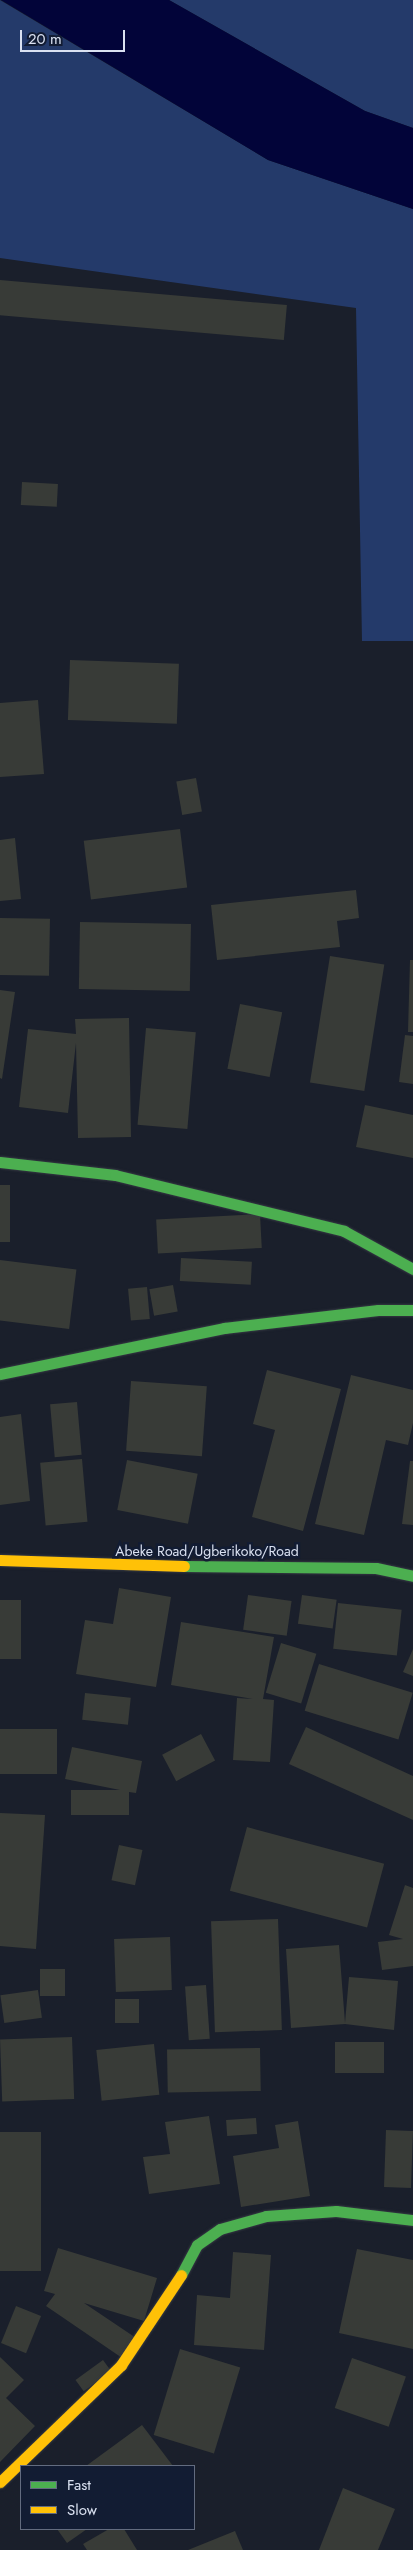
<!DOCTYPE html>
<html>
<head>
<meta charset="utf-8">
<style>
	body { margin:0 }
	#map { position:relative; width:413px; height:2550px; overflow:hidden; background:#1a1f2b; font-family:Jost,sans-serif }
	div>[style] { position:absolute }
	.green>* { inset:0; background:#243a6a }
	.water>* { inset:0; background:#020439 }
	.building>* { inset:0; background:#383b37; transform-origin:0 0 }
	.roads { filter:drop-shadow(0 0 1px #353943) drop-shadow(0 0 1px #353943) }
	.fast>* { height:11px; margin:-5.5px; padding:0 5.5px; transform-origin:5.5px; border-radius:5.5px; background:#4caf50 }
	.slow>* { height:11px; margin:-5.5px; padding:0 5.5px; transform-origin:5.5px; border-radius:5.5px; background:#ffc107 }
	span { translate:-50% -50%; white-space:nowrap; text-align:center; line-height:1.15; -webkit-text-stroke:5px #121c33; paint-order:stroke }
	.street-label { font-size:14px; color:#dae1f1 }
	.legend { position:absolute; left:20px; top:2465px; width:175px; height:65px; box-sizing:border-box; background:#121c33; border:1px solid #626b7f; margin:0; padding:6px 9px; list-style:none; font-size:15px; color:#dae1f1 }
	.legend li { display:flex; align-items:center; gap:10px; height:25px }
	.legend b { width:25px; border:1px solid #626b7f }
	.scale { position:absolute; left:20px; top:30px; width:105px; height:22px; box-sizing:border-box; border:2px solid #dae1f1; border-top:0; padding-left:6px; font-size:15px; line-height:18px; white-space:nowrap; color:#dae1f1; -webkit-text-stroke:4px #121c33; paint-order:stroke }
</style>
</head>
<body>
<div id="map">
	<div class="green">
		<i style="clip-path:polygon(0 0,268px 160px,413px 209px,413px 641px,362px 641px,356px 308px,0 258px)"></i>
		<i style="clip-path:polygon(169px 0,413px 0,413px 128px,365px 111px)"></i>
	</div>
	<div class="water">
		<i style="clip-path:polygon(1px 0,169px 0,365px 111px,413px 128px,413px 209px,268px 160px)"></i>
	</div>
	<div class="building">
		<i style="left:0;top:280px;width:288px;height:35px;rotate:5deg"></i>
		<i style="left:22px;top:482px;width:36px;height:23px;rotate:3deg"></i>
		<i style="left:70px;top:660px;width:109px;height:60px;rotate:2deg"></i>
		<i style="clip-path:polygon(38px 700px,44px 774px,0 777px,0 703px)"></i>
		<i style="left:196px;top:778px;width:34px;height:20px;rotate:80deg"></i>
		<i style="left:180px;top:829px;width:59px;height:97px;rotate:83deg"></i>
		<i style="clip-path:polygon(15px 838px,21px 899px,0 901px,0 840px)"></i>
		<i style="clip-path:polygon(356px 890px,359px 918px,337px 921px,340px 947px,217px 960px,211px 905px)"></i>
		<i style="left:0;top:918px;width:50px;height:57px;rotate:1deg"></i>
		<i style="left:80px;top:922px;width:111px;height:67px;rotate:1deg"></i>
		<i style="left:330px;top:956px;width:55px;height:128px;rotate:9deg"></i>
		<i style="clip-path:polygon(410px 960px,413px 960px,413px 1032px,408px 1032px)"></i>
		<i style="clip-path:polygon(0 990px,15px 992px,2px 1079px,0 1078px)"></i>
		<i style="left:240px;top:1004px;width:43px;height:66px;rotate:11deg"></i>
		<i style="clip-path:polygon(129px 1018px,131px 1137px,78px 1138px,76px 1043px,68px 1113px,19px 1107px,28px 1029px,76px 1034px,75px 1019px)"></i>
		<i style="left:146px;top:1028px;width:50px;height:97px;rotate:5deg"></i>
		<i style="clip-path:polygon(405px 1035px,413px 1036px,413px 1084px,399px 1082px)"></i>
		<i style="clip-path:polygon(365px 1105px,413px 1115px,413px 1158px,356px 1147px)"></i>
		<i style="left:0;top:1185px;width:10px;height:57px"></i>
		<i style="left:260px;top:1214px;width:34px;height:104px;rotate:87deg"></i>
		<i style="left:181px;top:1258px;width:71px;height:23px;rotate:3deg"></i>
		<i style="left:0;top:1260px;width:77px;height:60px;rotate:7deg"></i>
		<i style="left:173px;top:1285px;width:27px;height:24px;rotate:80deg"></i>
		<i style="left:147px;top:1287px;width:32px;height:19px;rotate:85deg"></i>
		<i style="clip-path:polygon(267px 1370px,341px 1389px,303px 1531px,252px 1517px,275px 1430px,253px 1424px)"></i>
		<i style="clip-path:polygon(351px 1375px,413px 1390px,413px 1423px,408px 1445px,386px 1440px,364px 1535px,315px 1524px)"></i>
		<i style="left:131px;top:1381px;width:76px;height:70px;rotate:4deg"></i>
		<i style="left:77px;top:1402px;width:53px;height:27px;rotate:85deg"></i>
		<i style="clip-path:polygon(21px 1414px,30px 1501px,0 1505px,0 1417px)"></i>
		<i style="left:82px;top:1459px;width:63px;height:42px;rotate:85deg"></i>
		<i style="left:127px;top:1460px;width:72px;height:51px;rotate:11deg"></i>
		<i style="clip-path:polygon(410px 1461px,413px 1461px,413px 1525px,402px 1524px)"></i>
		<i style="clip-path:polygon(119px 1588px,171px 1597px,156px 1687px,76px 1674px,85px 1620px,113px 1624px)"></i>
		<i style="left:248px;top:1595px;width:44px;height:35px;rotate:8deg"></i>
		<i style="left:302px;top:1595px;width:35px;height:29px;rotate:8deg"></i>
		<i style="left:0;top:1600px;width:21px;height:59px"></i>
		<i style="left:338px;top:1603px;width:64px;height:46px;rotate:6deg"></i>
		<i style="clip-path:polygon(181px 1622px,274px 1637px,263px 1699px,274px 1700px,270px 1762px,233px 1760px,237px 1698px,253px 1699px,171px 1685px)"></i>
		<i style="left:281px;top:1643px;width:37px;height:52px;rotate:17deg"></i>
		<i style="clip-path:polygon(413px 1649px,413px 1676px,403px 1672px)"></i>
		<i style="left:319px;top:1664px;width:98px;height:49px;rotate:17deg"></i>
		<i style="left:85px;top:1693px;width:46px;height:27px;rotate:6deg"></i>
		<i style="clip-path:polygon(306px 1727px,413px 1776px,413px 1820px,289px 1764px)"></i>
		<i style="left:0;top:1729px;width:57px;height:45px"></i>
		<i style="left:201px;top:1734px;width:30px;height:44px;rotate:62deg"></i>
		<i style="clip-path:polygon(72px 1747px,142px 1761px,136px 1793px,129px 1792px,129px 1815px,71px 1815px,71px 1790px,120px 1790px,65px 1779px)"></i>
		<i style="clip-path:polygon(0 1813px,45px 1815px,36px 1949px,0 1946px)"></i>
		<i style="left:247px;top:1827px;width:142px;height:66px;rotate:15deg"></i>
		<i style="left:119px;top:1845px;width:24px;height:36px;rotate:12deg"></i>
		<i style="clip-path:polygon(405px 1885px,413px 1888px,413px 1966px,382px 1970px,378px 1942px,403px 1939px,389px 1935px)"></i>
		<i style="left:278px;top:1919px;width:111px;height:67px;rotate:88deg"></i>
		<i style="left:170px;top:1937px;width:53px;height:56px;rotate:88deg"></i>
		<i style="clip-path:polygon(339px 1945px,345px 2023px,349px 1977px,398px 1981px,394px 2030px,345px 2024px,291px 2028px,286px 1949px)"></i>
		<i style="left:40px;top:1969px;width:25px;height:27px"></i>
		<i style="left:206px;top:1985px;width:54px;height:21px;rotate:86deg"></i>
		<i style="left:38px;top:1990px;width:28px;height:38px;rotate:82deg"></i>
		<i style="left:115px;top:1999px;width:24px;height:24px"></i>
		<i style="left:72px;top:2037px;width:62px;height:72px;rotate:88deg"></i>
		<i style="left:384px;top:2042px;width:31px;height:49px;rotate:90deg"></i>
		<i style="left:154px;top:2044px;width:51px;height:58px;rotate:84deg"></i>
		<i style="left:260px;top:2048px;width:43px;height:93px;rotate:89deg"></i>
		<i style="clip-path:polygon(209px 2116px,220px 2184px,149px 2194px,143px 2157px,170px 2154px,165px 2122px)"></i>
		<i style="left:256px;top:2118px;width:16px;height:30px;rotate:86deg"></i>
		<i style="clip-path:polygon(298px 2121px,310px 2196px,241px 2207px,233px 2156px,279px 2148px,275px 2125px)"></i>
		<i style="left:386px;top:2130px;width:27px;height:57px;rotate:2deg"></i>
		<i style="left:0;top:2132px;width:41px;height:139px"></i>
		<i style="clip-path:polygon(58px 2248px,157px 2278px,144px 2321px,84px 2303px,142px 2342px,128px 2362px,46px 2306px,55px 2294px,44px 2291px)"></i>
		<i style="clip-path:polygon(357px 2249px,413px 2260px,413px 2349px,339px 2333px)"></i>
		<i style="clip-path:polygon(233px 2252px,271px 2255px,264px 2350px,194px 2345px,197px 2295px,230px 2298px)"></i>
		<i style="left:16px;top:2306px;width:27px;height:40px;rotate:22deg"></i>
		<i style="left:180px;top:2349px;width:63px;height:90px;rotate:17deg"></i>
		<i style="clip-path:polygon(0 2357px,24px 2380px,6px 2398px,35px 2426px,0 2462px)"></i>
		<i style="left:352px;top:2358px;width:57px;height:53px;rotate:19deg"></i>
		<i style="left:103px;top:2360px;width:14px;height:34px;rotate:54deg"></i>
		<i style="clip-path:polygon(142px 2425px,173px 2466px,86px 2466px)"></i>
		<i style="clip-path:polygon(343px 2488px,395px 2509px,378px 2550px,319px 2550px)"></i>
		<i style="clip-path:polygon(57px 2529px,87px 2529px,67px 2543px)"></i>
		<i style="clip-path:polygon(109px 2529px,124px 2529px,137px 2550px,87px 2550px,83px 2544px)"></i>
		<i style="clip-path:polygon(235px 2531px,243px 2550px,188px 2550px)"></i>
	</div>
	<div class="roads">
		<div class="fast">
			<i style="left:0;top:1162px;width:116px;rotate:6.4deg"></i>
			<i style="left:115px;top:1175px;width:236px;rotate:13.7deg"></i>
			<i style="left:344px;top:1231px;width:79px;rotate:28.8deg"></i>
			<i style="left:0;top:1374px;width:229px;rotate:-11.6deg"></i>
			<i style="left:224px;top:1328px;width:155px;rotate:-6.7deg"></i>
			<i style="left:378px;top:1310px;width:35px"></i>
			<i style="left:184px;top:1566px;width:192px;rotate:0.6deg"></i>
			<i style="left:376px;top:1568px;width:38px;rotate:12deg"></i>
			<i style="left:181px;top:2275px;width:34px;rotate:-62deg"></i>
			<i style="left:197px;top:2245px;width:28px;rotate:-35deg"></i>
			<i style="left:220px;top:2229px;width:48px;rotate:-15.8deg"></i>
			<i style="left:266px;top:2216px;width:70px;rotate:-4.1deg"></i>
			<i style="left:336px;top:2211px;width:78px;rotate:6.7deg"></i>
		</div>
		<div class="slow">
			<i style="left:0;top:1560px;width:184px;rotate:1.9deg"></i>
			<i style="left:0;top:2482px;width:168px;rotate:-44deg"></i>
			<i style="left:121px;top:2365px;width:108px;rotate:-56.3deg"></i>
		</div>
	</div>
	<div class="street-label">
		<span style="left:207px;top:1551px">Abeke Road/Ugberikoko/Road</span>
	</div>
	<ul class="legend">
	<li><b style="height:6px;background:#4caf50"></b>Fast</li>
	<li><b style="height:6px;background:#ffc107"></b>Slow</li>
	</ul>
	<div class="scale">20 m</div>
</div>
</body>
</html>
